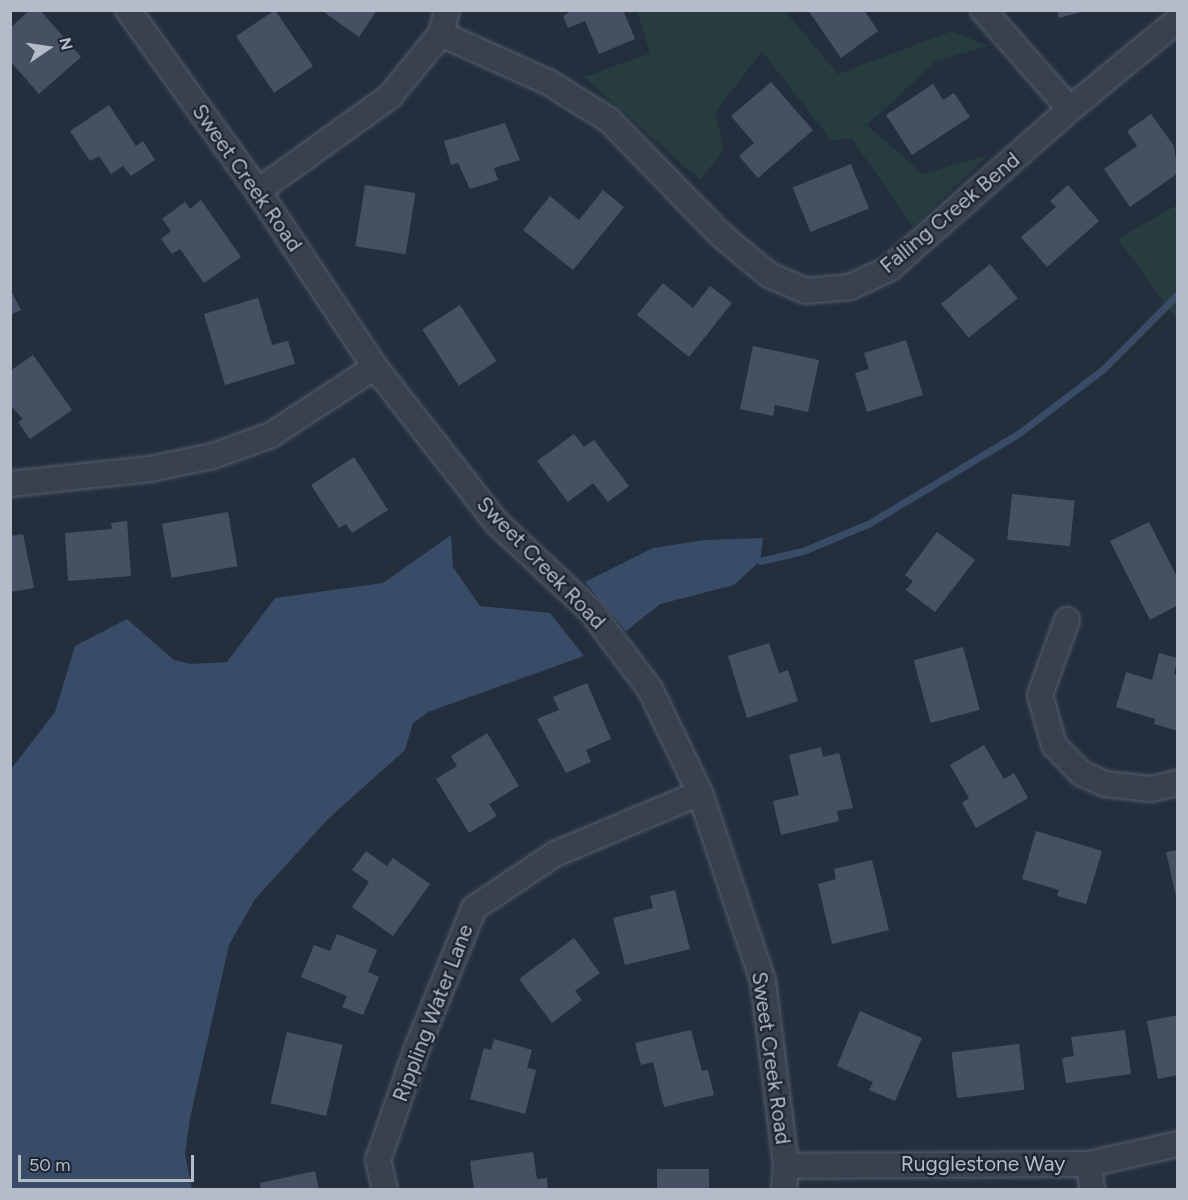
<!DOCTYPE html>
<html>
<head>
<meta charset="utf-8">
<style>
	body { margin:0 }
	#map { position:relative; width:1188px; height:1200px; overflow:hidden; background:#242f3e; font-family:Figtree,sans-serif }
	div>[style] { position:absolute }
	.green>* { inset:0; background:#263c3f }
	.water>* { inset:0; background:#394c67 }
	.stream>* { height:7px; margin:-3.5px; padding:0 3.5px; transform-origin:3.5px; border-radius:3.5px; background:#394c67 }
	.building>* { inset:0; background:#455162; transform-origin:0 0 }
	.roads { filter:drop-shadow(0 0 2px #565f6c) drop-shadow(0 0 2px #565f6c) }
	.street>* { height:24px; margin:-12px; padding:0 12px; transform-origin:12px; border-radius:12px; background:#38414e }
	span { translate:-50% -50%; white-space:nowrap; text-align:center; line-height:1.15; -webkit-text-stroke:4.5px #1d2633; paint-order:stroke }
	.street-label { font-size:21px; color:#b4bcc9 }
	.frame { position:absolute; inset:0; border:12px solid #b4bcc9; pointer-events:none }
	.north { position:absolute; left:18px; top:18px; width:60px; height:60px; -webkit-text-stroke:4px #1d2633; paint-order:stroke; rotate:77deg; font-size:16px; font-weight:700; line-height:24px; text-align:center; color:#b4bcc9 }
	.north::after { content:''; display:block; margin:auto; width:21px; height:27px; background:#b4bcc9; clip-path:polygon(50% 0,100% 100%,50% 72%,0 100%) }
	.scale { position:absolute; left:18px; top:1155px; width:176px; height:27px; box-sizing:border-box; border:3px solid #b4bcc9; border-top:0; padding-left:8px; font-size:18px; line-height:21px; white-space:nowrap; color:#b4bcc9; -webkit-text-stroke:4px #1d2633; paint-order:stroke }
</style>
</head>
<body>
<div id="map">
	<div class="green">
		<i style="clip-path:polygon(637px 11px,785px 11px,838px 74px,952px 31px,988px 46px,936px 61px,867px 125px,923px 174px,988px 155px,913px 227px,852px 139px,831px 140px,762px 51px,715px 113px,724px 150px,700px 180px,584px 77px,650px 53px)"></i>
		<i style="clip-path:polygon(1177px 205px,1177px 320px,1118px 239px)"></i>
	</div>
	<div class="water">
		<i style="clip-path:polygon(451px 535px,453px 567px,480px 606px,550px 613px,584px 656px,428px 712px,413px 723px,405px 750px,328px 819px,255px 899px,229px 945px,190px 1118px,185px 1154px,192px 1189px,11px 1189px,11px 769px,55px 712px,75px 646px,127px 619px,174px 660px,190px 664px,227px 662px,275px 598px,383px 583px)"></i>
		<i style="clip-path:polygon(763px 538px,760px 561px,734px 585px,660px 604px,626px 631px,585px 582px,653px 548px,705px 540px)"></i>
	</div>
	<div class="stream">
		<i style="left:760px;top:561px;width:44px;rotate:-13.1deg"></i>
		<i style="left:803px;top:551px;width:70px;rotate:-22.6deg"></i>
		<i style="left:868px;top:524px;width:175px;rotate:-31deg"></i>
		<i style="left:1018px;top:434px;width:106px;rotate:-37.3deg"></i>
		<i style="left:1102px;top:370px;width:107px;rotate:-45deg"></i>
	</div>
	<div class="building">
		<i style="clip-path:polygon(30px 10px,40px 10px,81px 57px,39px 94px,10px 61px,10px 28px)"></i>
		<i style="left:275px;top:10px;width:68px;height:47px;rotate:56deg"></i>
		<i style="clip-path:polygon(321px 10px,377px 10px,359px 37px)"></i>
		<i style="clip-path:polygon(573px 10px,623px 10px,635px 39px,599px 54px,585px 21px,568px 28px,563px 16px)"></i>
		<i style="clip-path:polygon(808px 10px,864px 10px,878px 31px,841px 58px)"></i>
		<i style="clip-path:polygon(1057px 10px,1085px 10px,1085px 11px,1059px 18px)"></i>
		<i style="clip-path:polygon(771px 82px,813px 130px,758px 178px,739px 156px,754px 143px,731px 116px)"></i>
		<i style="clip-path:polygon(933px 84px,943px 100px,954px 93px,970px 117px,912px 155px,886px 115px)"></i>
		<i style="clip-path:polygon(109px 105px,136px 146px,143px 141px,155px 160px,131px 176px,123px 166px,111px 174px,99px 156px,90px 161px,70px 131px)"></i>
		<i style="clip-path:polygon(1151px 114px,1174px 146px,1178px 173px,1130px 207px,1104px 169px,1137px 146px,1127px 131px)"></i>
		<i style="clip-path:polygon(505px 123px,520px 160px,494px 168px,498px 180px,470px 189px,458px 163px,451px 165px,444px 141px)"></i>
		<i style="left:851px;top:164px;width:48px;height:63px;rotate:68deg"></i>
		<i style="left:365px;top:185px;width:51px;height:62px;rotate:9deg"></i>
		<i style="clip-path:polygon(1068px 185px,1099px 221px,1047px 267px,1021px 237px,1056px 207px,1050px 201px)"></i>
		<i style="clip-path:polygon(603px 190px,624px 207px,573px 270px,523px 230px,550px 196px,579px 220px)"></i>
		<i style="clip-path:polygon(201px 200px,241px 257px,204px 283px,180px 249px,172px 254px,161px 239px,171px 231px,162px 219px,185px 202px,190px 209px)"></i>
		<i style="left:990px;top:264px;width:44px;height:63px;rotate:51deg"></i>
		<i style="clip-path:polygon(663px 283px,693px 308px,710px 286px,732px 303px,689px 357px,637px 315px)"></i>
		<i style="clip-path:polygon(10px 289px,21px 310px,10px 315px)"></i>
		<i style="clip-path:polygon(258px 298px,272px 345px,288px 341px,295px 364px,225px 385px,204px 314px)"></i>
		<i style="left:460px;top:305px;width:67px;height:45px;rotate:57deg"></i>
		<i style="clip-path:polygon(906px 340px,923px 395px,867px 412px,855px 373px,869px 369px,864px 353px)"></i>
		<i style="clip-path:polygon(753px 346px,819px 360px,808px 412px,775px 405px,773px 416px,740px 409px)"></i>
		<i style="clip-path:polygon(33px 355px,72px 410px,30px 439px,18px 422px,23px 419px,10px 405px,10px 371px)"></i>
		<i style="clip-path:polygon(574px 434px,584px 447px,594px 440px,629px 486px,608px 502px,593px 483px,568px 502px,537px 461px)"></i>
		<i style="clip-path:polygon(354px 457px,388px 510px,352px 533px,346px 524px,339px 528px,311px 485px)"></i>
		<i style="left:1012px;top:494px;width:63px;height:46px;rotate:6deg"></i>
		<i style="left:228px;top:512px;width:55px;height:67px;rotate:80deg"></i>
		<i style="clip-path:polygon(127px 521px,131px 576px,68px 581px,65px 533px,112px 529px,111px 523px)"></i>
		<i style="clip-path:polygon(1149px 522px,1178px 579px,1178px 605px,1150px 620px,1110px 541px)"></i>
		<i style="clip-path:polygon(937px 532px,975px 560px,935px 612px,906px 590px,913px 581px,905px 575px)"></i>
		<i style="clip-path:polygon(23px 534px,34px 588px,10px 592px,10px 536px)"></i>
		<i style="clip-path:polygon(769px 643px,779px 673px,788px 670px,798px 701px,747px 718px,728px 656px)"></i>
		<i style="left:963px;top:647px;width:65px;height:51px;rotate:75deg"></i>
		<i style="clip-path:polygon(1159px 653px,1178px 658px,1174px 674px,1178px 675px,1178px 731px,1154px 724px,1155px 719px,1116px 707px,1126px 672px,1152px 680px)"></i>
		<i style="clip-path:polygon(587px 683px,611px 739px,586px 750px,591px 762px,566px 773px,537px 719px,559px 710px,553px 697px)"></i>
		<i style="clip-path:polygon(487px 733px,519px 786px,489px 804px,497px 816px,469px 833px,436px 779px,457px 766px,451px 756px)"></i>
		<i style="clip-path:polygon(984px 745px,1004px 779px,1014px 773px,1028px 798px,976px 828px,962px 803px,969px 798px,950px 765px)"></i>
		<i style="clip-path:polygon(821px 747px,823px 757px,839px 753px,853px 808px,837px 811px,839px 821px,781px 835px,773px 801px,799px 795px,789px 755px)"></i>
		<i style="clip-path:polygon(1036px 831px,1102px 851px,1086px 904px,1057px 896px,1059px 890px,1022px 879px)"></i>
		<i style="clip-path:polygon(1178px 850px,1178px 896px,1176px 896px,1166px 852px)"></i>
		<i style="clip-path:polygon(366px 851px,387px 866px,393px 858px,430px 884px,393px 936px,352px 907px,369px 882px,352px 870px)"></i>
		<i style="clip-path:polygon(872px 860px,889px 930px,832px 944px,818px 884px,836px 879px,834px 869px)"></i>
		<i style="clip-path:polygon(675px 890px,690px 949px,625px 965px,613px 918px,653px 908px,650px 896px)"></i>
		<i style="clip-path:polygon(337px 934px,377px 950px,368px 972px,379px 977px,363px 1015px,342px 1007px,347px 996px,301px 977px,314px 945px,330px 951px)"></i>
		<i style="clip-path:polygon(574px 938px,600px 973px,575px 991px,582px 1000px,552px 1023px,519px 979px)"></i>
		<i style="clip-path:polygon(860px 1011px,922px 1038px,895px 1101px,869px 1090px,873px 1082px,837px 1066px)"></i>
		<i style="clip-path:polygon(1178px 1015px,1178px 1075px,1158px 1079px,1147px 1021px)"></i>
		<i style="clip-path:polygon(691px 1030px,702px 1071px,708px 1070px,714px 1095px,664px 1107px,653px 1062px,641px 1065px,635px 1043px)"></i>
		<i style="clip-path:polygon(1125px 1030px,1131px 1074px,1066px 1083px,1062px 1058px,1074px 1056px,1071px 1037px)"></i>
		<i style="left:287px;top:1032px;width:57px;height:73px;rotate:13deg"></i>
		<i style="clip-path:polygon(494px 1039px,532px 1050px,527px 1068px,536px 1070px,525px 1114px,470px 1099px,484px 1048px,491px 1050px)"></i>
		<i style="left:1019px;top:1044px;width:46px;height:68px;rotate:83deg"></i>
		<i style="clip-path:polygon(533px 1152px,537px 1179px,547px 1178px,548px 1190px,474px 1190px,470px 1161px)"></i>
		<i style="left:709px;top:1169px;width:21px;height:52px;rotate:90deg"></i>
		<i style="clip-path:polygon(315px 1171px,319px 1190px,261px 1190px,260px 1183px)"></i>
	</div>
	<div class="roads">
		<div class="street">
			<i style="left:128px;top:10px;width:223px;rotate:54.3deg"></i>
			<i style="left:258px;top:191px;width:211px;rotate:56.4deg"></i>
			<i style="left:375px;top:367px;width:198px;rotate:52deg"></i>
			<i style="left:497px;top:523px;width:129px;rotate:43.1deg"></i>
			<i style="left:591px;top:611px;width:98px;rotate:52.9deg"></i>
			<i style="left:650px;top:689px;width:115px;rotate:64.3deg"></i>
			<i style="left:700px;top:793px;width:198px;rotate:71.5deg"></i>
			<i style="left:763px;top:981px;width:186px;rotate:82.9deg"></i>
			<i style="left:786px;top:1166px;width:24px;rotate:95deg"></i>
			<i style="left:983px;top:10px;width:132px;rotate:48.7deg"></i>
			<i style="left:441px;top:34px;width:117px;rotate:24.2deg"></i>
			<i style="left:548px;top:82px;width:72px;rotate:31.9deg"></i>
			<i style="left:609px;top:120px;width:161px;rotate:45.8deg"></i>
			<i style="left:721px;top:235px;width:62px;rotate:39.8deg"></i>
			<i style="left:769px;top:275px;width:40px;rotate:23.4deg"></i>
			<i style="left:806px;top:291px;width:44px;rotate:-5.2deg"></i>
			<i style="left:850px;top:287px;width:43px;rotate:-24.8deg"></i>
			<i style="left:889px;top:269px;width:242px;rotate:-41.5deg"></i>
			<i style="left:1070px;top:109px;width:140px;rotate:-39.5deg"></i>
			<i style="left:258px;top:191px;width:163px;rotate:-35.7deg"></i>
			<i style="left:390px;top:96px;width:80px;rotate:-50.6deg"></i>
			<i style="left:441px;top:34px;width:25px;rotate:-76deg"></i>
			<i style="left:10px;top:484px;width:141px;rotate:-6.1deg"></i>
			<i style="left:150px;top:469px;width:64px;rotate:-11.7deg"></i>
			<i style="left:213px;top:456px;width:62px;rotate:-19.9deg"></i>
			<i style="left:271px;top:435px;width:124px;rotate:-33.2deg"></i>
			<i style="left:1067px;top:620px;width:80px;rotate:109.8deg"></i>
			<i style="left:1040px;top:695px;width:52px;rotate:74.4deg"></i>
			<i style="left:1054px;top:745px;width:39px;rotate:46deg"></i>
			<i style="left:1081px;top:773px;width:26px;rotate:25deg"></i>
			<i style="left:1105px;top:784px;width:46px;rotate:6.2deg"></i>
			<i style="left:1151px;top:789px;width:28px;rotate:-13deg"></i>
			<i style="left:1089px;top:1164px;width:26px;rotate:83deg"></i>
			<i style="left:786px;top:1166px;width:303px;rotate:-0.4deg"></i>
			<i style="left:1089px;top:1164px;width:91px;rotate:-12.7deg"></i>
			<i style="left:385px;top:1190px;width:31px;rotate:-103deg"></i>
			<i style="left:378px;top:1160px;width:119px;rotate:-70.8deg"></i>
			<i style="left:417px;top:1048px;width:151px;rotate:-67.8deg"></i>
			<i style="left:474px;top:908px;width:97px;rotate:-33.7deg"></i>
			<i style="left:555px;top:854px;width:157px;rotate:-22.8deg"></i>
		</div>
	</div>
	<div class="street-label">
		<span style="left:247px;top:178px;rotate:55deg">Sweet Creek Road</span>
		<span style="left:950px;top:213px;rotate:-40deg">Falling Creek Bend</span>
		<span style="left:541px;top:563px;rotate:46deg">Sweet Creek Road</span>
		<span style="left:433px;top:1013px;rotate:-69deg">Rippling Water Lane</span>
		<span style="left:771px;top:1058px;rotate:82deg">Sweet Creek Road</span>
		<span style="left:983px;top:1164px">Rugglestone Way</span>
	</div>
	<div class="frame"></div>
	<div class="north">N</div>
	<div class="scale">50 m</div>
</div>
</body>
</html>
